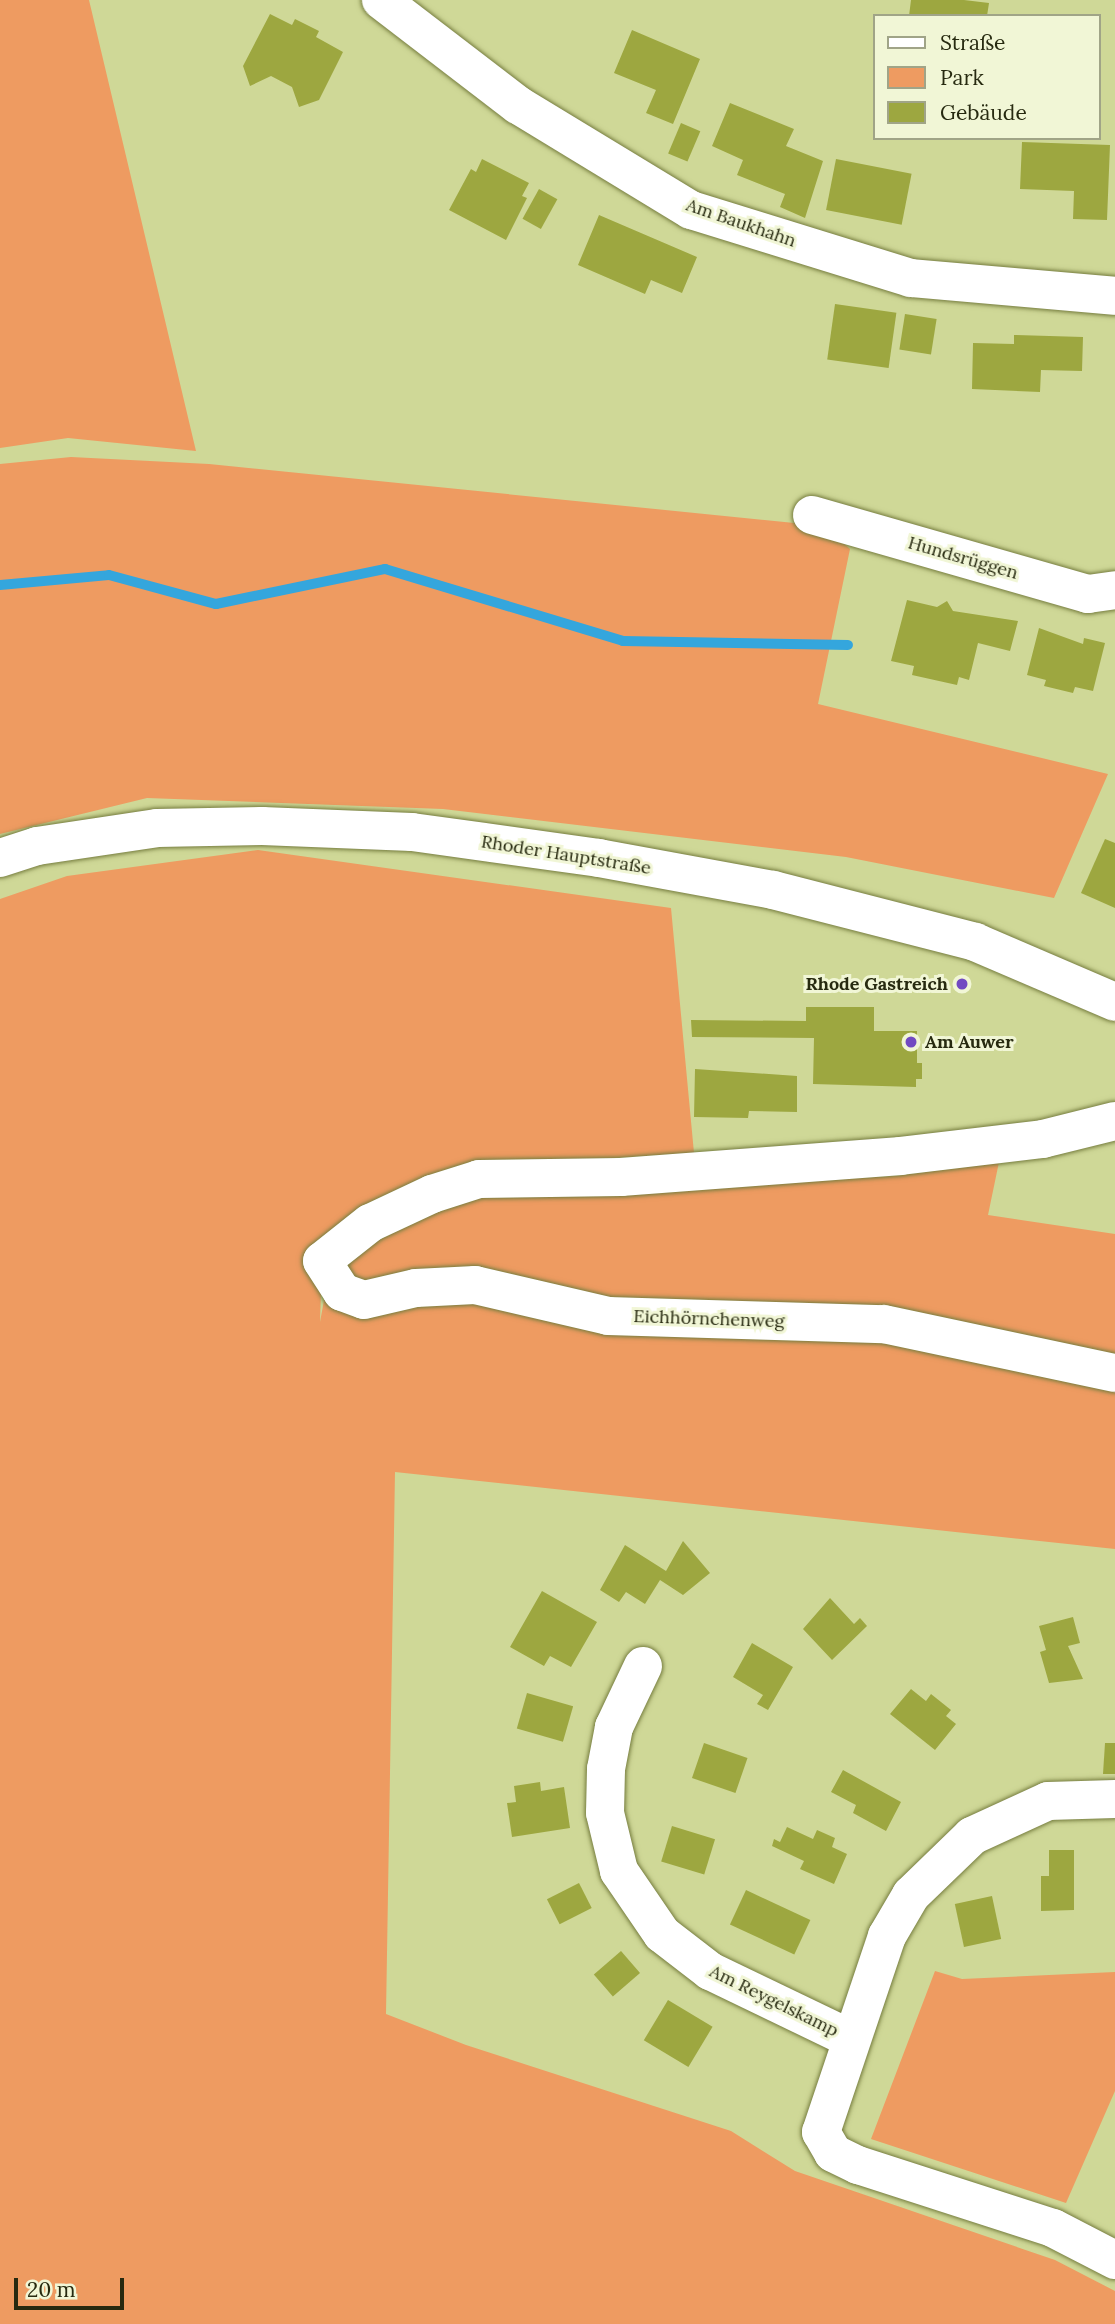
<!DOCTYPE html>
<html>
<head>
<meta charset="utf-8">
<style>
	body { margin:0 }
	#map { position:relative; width:1115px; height:2324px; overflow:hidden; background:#cfd897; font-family:Lora,serif }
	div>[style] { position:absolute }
	.green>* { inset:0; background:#ee9b61 }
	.stream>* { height:10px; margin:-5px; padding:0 5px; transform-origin:5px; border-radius:5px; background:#34a6dd }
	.building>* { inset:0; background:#9da740; transform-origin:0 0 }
	.roads { filter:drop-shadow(0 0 2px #767d3f) drop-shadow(0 0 2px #767d3f) }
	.street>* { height:38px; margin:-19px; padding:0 19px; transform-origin:19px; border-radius:19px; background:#fff }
	.secondary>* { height:38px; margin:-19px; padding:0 19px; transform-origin:19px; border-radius:19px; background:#fff }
	.dots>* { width:19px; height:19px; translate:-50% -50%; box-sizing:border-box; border:4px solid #f1f6d6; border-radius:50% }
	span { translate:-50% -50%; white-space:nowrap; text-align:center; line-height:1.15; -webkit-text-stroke:6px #f1f6d6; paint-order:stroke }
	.street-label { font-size:18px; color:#272a10 }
	.poi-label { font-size:18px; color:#272a10; font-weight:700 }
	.right { translate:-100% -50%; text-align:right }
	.left { translate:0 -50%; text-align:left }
	.legend { position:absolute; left:873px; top:14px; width:228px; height:126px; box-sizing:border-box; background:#f1f6d6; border:2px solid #a0a487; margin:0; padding:9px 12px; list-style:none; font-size:21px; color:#272a10 }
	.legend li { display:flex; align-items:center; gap:14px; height:35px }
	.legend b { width:35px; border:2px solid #a0a487 }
	.scale { position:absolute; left:14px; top:2278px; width:110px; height:32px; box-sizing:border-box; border:4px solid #272a10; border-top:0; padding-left:9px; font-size:21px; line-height:24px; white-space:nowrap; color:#272a10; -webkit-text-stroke:5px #f1f6d6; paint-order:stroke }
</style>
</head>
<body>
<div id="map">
	<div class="green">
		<i style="clip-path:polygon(0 0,89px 0,196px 451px,68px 438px,0 448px)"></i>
		<i style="clip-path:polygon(71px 457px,209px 464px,824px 526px,850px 549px,818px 704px,1108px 774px,1054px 898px,846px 857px,443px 809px,147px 798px,0 834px,0 464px)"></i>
		<i style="clip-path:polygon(258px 850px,671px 908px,694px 1153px,485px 1166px,322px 1261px,320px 1322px,328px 1279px,377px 1241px,437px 1209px,483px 1195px,896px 1176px,999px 1162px,988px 1215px,1115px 1234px,1115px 1549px,395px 1472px,386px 2014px,466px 2045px,731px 2131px,795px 2171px,1055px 2260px,1115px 2291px,1115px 2324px,0 2324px,0 899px,67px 876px)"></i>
		<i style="clip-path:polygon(935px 1971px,962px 1979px,1115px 1972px,1115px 2091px,1066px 2203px,871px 2139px)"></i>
	</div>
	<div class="stream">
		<i style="left:0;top:585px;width:109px;rotate:-5.2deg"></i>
		<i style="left:109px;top:575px;width:111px;rotate:15.2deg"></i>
		<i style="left:216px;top:604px;width:173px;rotate:-11.7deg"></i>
		<i style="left:385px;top:569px;width:249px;rotate:16.8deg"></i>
		<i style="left:623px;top:641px;width:225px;rotate:1deg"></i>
	</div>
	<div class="building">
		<i style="clip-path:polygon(911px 0,964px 0,989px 3px,987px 16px,909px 16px)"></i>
		<i style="clip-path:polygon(270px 14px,292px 25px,295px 19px,319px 31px,316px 37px,343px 52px,319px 100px,299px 107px,292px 87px,271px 76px,250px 86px,243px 66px)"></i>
		<i style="clip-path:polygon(632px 30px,700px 59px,673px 124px,646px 113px,656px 90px,614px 73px)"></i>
		<i style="clip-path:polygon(730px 103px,794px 129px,786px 146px,823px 161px,805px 218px,780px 207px,785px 194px,737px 175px,743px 160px,712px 146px)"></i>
		<i style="left:681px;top:123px;width:21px;height:33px;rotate:23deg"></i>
		<i style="clip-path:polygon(1022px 142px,1110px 145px,1107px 220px,1073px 219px,1074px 191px,1020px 189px)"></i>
		<i style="clip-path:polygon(482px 159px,529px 183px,522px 196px,527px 198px,506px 240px,449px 210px,471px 169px,476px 172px)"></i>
		<i style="left:836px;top:159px;width:77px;height:52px;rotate:11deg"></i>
		<i style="left:539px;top:189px;width:21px;height:34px;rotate:29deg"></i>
		<i style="clip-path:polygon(599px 215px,697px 257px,682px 293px,651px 280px,645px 294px,578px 265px)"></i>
		<i style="left:835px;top:304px;width:62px;height:56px;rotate:8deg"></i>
		<i style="left:905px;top:314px;width:32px;height:36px;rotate:9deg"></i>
		<i style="clip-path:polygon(1014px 335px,1083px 337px,1082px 371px,1041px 370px,1040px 392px,972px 389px,973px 343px,1014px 344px)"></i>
		<i style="clip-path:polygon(907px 600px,937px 607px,947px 601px,953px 611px,1018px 621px,1010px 651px,978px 643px,969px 680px,959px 677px,957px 685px,912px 675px,914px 666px,891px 661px)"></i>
		<i style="clip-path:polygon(1039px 628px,1083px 644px,1084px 638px,1105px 643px,1093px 691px,1075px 687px,1073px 693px,1044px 686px,1046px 680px,1027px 675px)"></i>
		<i style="clip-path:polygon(1105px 839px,1115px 843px,1115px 908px,1081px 893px)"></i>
		<i style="clip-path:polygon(806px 1007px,874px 1007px,874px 1031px,917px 1031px,917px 1063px,922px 1063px,922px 1079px,916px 1079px,916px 1087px,813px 1084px,814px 1038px,692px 1037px,691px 1020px,806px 1021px)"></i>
		<i style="clip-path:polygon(695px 1069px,797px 1076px,797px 1112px,749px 1111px,748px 1118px,694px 1117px)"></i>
		<i style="clip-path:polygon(683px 1541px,710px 1573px,683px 1595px,660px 1580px,645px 1604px,626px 1592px,619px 1602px,600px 1590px,625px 1545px,666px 1571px)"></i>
		<i style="clip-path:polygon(542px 1591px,597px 1622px,571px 1667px,550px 1656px,544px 1666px,510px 1647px)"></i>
		<i style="clip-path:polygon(830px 1598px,854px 1624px,860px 1618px,867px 1626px,832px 1660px,803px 1629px)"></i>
		<i style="clip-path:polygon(1073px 1617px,1080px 1643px,1068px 1646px,1083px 1679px,1049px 1683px,1040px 1652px,1046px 1650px,1039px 1626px)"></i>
		<i style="clip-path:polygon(752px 1643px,793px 1667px,768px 1710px,757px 1704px,763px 1695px,733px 1677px)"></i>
		<i style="clip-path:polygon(911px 1689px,926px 1701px,931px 1694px,951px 1710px,946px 1716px,956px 1724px,935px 1750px,890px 1714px)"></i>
		<i style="left:527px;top:1693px;width:48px;height:37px;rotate:16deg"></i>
		<i style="left:704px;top:1743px;width:46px;height:37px;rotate:19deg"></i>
		<i style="clip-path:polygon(1105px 1743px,1115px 1743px,1115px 1774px,1103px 1774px)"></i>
		<i style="clip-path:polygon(843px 1770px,901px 1802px,886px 1831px,853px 1813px,856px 1805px,831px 1792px)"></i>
		<i style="clip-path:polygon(540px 1782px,541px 1791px,564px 1787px,570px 1828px,512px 1837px,507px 1803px,516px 1802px,514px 1786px)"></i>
		<i style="left:672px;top:1826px;width:45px;height:37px;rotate:17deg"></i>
		<i style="clip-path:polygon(787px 1827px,813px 1839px,817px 1830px,835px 1838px,832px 1847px,847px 1854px,834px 1884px,800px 1869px,804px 1861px,772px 1846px,774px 1839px,780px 1842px)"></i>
		<i style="clip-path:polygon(1049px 1850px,1074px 1850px,1074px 1910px,1041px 1911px,1041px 1876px,1049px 1876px)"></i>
		<i style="left:579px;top:1883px;width:28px;height:36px;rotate:63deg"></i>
		<i style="left:746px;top:1890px;width:71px;height:38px;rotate:25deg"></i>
		<i style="left:992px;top:1896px;width:44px;height:38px;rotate:78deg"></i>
		<i style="left:621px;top:1951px;width:29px;height:36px;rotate:49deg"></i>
		<i style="left:668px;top:2000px;width:52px;height:47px;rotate:31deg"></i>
	</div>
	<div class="roads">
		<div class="street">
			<i style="left:381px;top:0;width:173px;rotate:37.5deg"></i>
			<i style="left:518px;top:105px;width:202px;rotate:31.3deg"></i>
			<i style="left:691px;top:210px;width:230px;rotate:17.2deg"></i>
			<i style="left:911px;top:278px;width:205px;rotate:5deg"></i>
			<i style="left:812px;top:515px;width:287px;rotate:16deg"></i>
			<i style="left:1088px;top:594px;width:27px;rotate:-8deg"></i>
			<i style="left:1115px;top:1121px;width:74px;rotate:166deg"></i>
			<i style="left:1043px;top:1139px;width:143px;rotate:173.2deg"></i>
			<i style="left:901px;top:1156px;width:281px;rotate:175.7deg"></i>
			<i style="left:621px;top:1177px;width:142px;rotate:179.2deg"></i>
			<i style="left:479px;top:1179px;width:49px;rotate:162.3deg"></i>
			<i style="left:432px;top:1194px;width:68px;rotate:154.9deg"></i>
			<i style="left:370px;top:1223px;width:61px;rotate:141.6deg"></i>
			<i style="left:322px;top:1261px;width:37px;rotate:57deg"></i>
			<i style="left:342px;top:1292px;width:23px;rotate:20deg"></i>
			<i style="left:364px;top:1300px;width:53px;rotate:-13deg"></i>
			<i style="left:416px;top:1288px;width:59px;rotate:-2.9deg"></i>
			<i style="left:475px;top:1285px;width:137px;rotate:13.1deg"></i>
			<i style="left:608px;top:1316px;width:276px;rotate:1.7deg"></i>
			<i style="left:884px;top:1324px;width:236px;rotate:12deg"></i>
			<i style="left:643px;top:1666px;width:68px;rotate:115.4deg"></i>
			<i style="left:614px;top:1727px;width:43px;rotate:100.8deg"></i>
			<i style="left:606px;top:1769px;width:44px;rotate:91.3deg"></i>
			<i style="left:605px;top:1813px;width:60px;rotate:76.4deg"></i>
			<i style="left:619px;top:1871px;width:76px;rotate:55.7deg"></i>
			<i style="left:662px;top:1934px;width:61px;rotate:37.6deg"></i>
			<i style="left:710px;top:1971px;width:157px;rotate:25.7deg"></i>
			<i style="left:1115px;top:1799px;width:67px;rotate:178.3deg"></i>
			<i style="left:1048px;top:1801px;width:84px;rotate:155.3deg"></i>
			<i style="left:972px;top:1836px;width:85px;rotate:136deg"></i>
			<i style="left:911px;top:1895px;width:48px;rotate:120.3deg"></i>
			<i style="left:887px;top:1936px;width:207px;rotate:108.6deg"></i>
			<i style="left:821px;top:2132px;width:24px;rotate:60deg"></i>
			<i style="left:833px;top:2153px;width:28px;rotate:26deg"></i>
			<i style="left:858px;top:2165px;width:205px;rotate:17.9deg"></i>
			<i style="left:1053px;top:2228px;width:70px;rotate:27.3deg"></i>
		</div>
		<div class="secondary">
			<i style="left:0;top:858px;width:39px;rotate:-18deg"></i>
			<i style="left:37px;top:846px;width:121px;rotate:-8.5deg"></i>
			<i style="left:157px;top:828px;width:105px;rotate:-1.1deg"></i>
			<i style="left:262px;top:826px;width:150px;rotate:2.3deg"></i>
			<i style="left:412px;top:832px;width:189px;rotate:7.9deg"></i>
			<i style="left:599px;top:858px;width:177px;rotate:10.4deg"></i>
			<i style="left:773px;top:890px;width:209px;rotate:14.4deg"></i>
			<i style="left:975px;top:942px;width:152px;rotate:23.2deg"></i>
		</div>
	</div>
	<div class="dots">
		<i style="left:962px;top:984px;background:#724ac2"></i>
		<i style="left:911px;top:1042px;background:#724ac2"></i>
	</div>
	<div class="street-label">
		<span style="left:741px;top:223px;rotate:19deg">Am Baukhahn</span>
		<span style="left:963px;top:558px;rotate:16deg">Hundsrüggen</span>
		<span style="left:566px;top:855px;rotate:9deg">Rhoder Hauptstraße</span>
		<span style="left:709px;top:1319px;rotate:2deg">Eichhörnchenweg</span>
		<span style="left:774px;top:2001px;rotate:26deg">Am Reygelskamp</span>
	</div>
	<div class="poi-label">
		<span class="right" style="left:948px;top:984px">Rhode Gastreich</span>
		<span class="left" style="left:925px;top:1042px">Am Auwer</span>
	</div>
	<ul class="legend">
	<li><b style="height:9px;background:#fff"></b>Straße</li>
	<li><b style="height:19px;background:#ee9b61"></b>Park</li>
	<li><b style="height:19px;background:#9da740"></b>Gebäude</li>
	</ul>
	<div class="scale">20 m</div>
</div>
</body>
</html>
